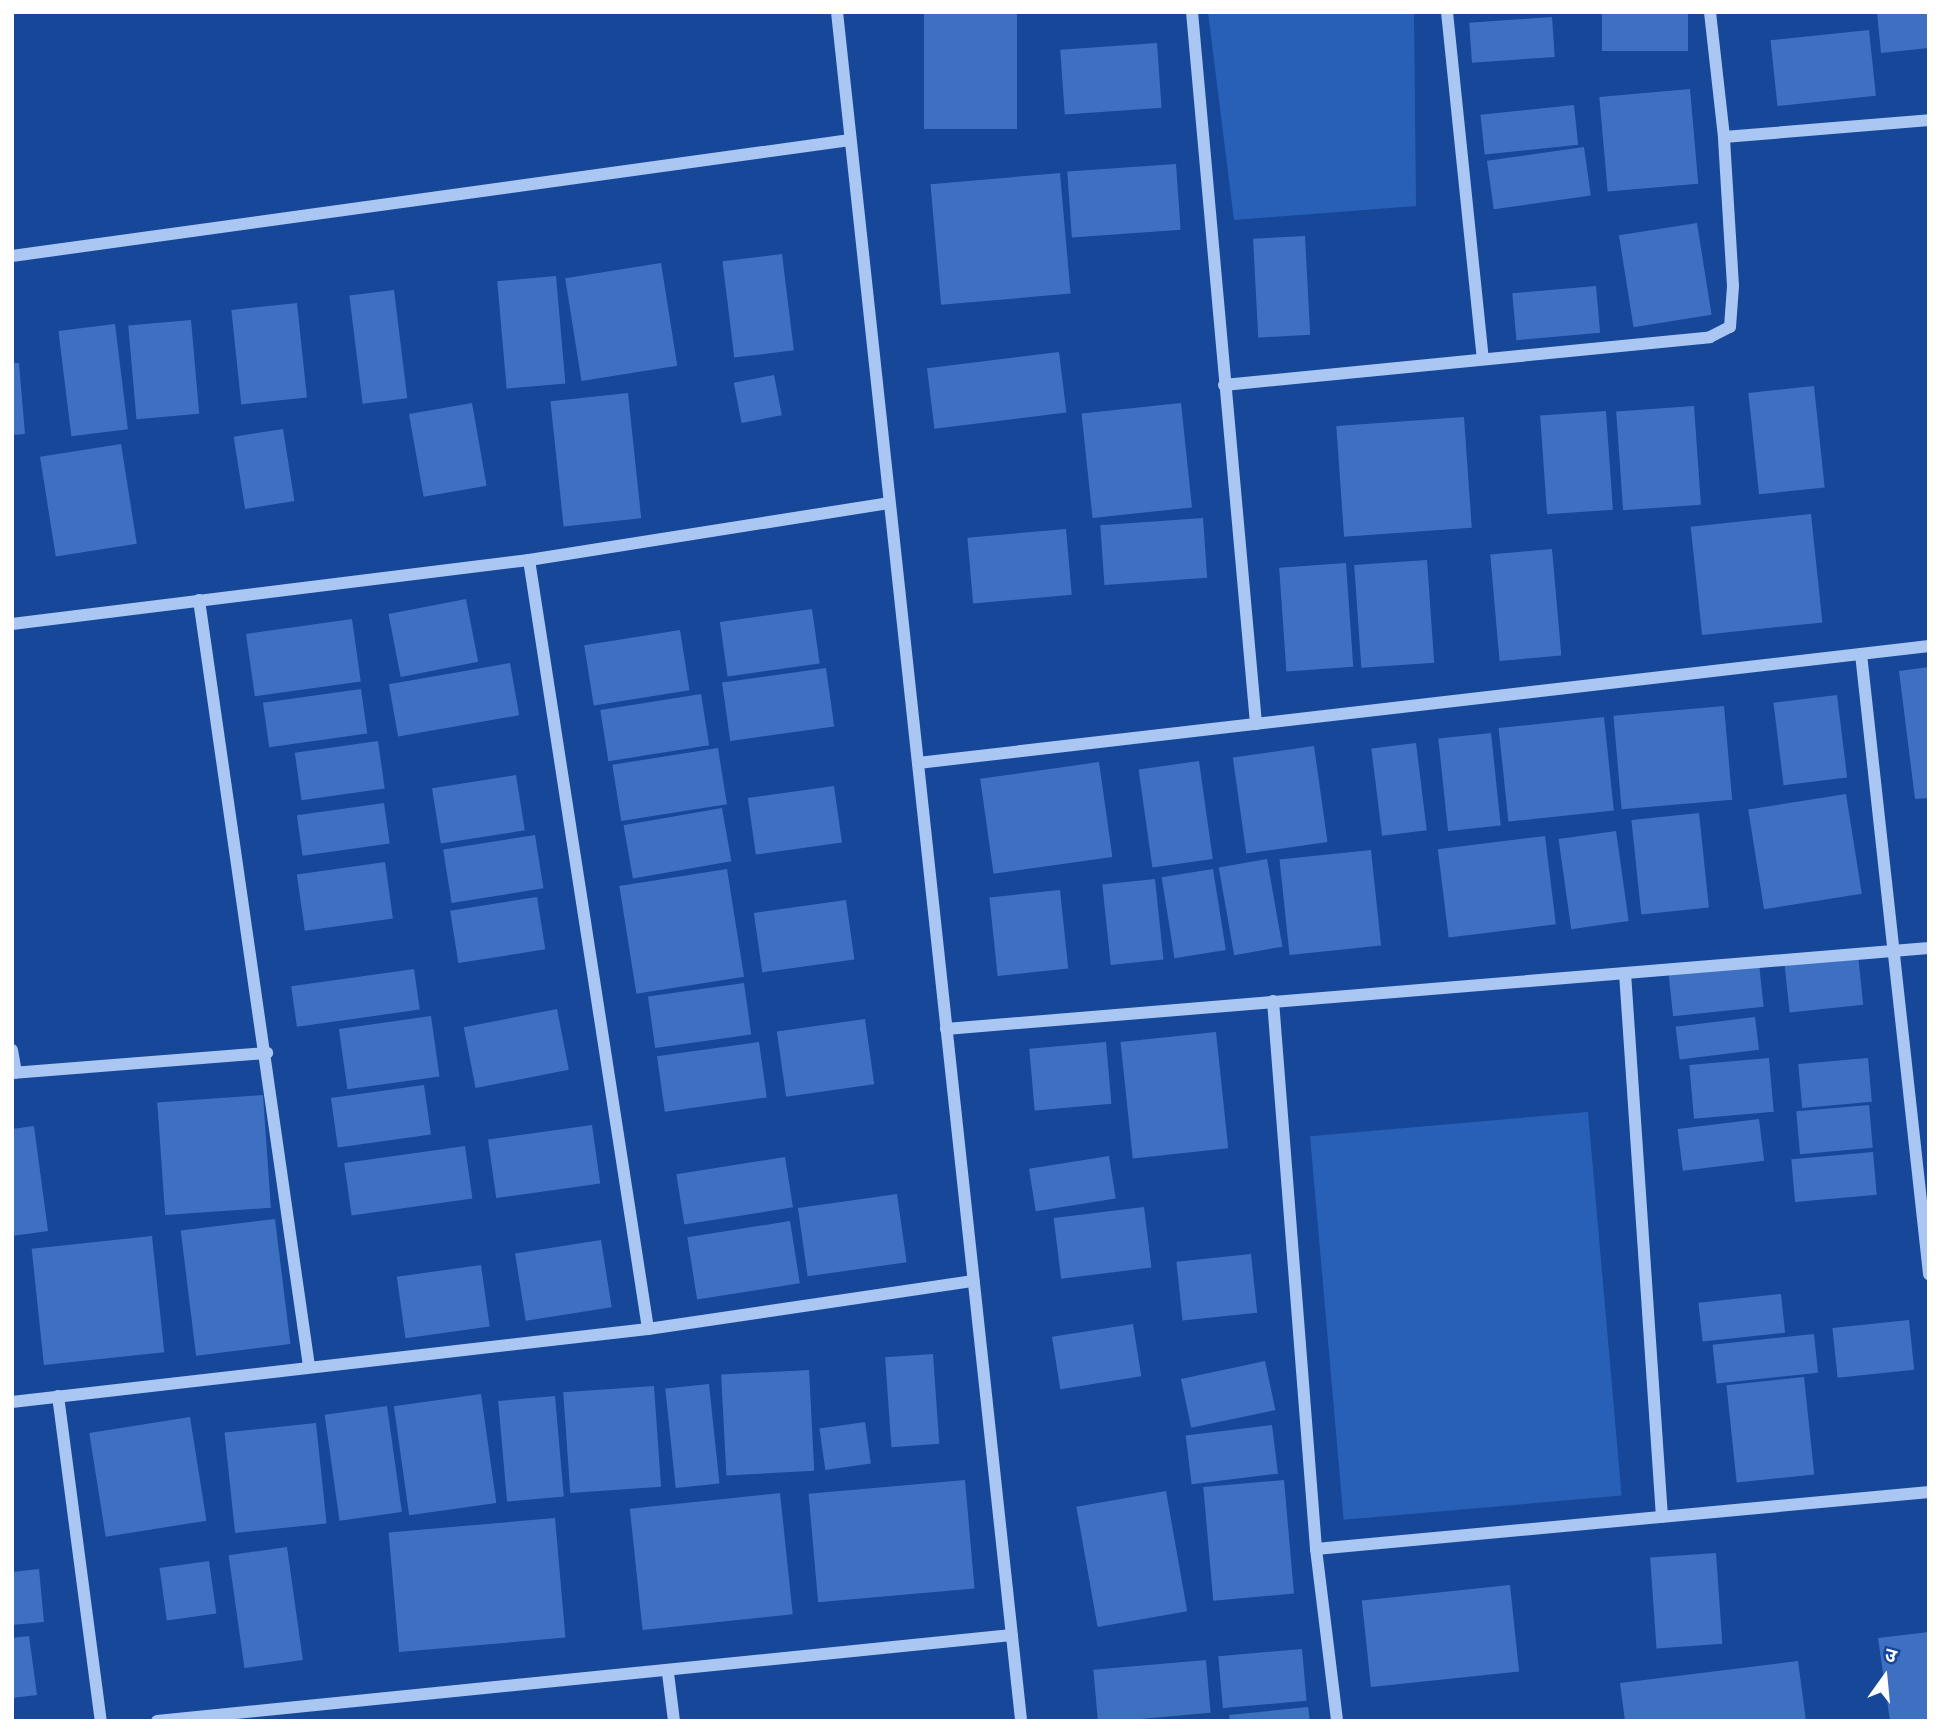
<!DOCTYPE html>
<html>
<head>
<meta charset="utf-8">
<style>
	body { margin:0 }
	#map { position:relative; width:1941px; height:1733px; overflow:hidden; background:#164799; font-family:"Sofia Sans Condensed","Noto Sans Devanagari",sans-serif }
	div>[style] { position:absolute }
	.green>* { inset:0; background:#2960b7; transform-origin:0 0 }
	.building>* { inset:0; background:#3e70c1; transform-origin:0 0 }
	.minor>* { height:12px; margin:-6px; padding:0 6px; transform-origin:6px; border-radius:6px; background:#aac6f2 }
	span { translate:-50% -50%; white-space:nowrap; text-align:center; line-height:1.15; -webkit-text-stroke:7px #164799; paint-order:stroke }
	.frame { position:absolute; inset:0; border:14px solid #fff; pointer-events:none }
	.north { position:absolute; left:1850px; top:1642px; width:70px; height:70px; -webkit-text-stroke:5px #164799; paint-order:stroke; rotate:15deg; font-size:19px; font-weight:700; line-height:28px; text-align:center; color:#fff }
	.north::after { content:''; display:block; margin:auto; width:24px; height:32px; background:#fff; clip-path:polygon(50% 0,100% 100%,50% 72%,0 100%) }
</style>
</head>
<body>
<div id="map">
	<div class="green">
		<i style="clip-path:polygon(1208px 12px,1414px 12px,1416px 206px,1234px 220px)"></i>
		<i style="left:1588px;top:1112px;width:385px;height:279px;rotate:85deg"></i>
	</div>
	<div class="building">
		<i style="left:924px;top:12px;width:93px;height:117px"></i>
		<i style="left:1602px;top:12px;width:86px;height:39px"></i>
		<i style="clip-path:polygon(1877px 12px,1929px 12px,1929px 48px,1881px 53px)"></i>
		<i style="left:1552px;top:17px;width:40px;height:83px;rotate:86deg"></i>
		<i style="left:1869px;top:30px;width:66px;height:99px;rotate:84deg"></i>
		<i style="left:1157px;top:43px;width:65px;height:97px;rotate:86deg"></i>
		<i style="left:1690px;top:89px;width:95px;height:91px;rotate:85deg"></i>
		<i style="left:1574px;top:105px;width:40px;height:94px;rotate:84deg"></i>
		<i style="left:1584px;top:147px;width:49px;height:98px;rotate:82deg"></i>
		<i style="left:1176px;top:164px;width:66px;height:109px;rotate:86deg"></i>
		<i style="left:1060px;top:173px;width:121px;height:130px;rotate:85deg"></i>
		<i style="left:1697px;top:223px;width:93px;height:79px;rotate:81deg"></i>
		<i style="left:1305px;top:236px;width:99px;height:52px;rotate:87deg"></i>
		<i style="left:782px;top:254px;width:97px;height:60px;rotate:83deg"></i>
		<i style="left:661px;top:263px;width:104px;height:97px;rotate:81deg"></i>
		<i style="left:556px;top:276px;width:108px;height:59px;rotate:85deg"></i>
		<i style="left:1596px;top:286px;width:47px;height:84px;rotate:85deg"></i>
		<i style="left:394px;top:290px;width:109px;height:45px;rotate:83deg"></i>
		<i style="left:297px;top:303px;width:95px;height:66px;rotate:84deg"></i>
		<i style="left:191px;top:320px;width:94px;height:63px;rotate:85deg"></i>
		<i style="left:115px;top:324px;width:106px;height:57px;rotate:83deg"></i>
		<i style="left:1059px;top:352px;width:61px;height:133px;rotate:83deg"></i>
		<i style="clip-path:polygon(12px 363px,19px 363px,25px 434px,12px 435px)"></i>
		<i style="left:774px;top:375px;width:41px;height:41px;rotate:79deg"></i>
		<i style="left:1814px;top:386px;width:102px;height:66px;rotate:84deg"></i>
		<i style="left:628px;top:393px;width:126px;height:78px;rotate:84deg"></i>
		<i style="left:472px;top:403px;width:84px;height:64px;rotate:80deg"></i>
		<i style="left:1181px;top:403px;width:105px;height:100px;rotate:84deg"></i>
		<i style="left:1694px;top:406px;width:99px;height:78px;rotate:86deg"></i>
		<i style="left:1606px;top:411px;width:99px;height:66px;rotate:86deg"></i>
		<i style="left:1464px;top:417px;width:111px;height:128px;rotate:86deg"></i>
		<i style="left:283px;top:429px;width:73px;height:50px;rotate:81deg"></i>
		<i style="left:121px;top:444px;width:101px;height:82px;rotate:81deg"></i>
		<i style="left:1811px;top:514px;width:109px;height:121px;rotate:84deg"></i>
		<i style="left:1203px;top:518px;width:60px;height:103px;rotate:86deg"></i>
		<i style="left:1066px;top:529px;width:66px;height:99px;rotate:85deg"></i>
		<i style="left:1552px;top:549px;width:107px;height:62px;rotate:85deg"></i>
		<i style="left:1427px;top:560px;width:103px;height:73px;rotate:86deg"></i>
		<i style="left:1346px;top:563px;width:104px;height:67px;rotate:86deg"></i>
		<i style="left:466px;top:599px;width:64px;height:79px;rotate:79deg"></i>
		<i style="left:812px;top:609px;width:55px;height:93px;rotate:82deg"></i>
		<i style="left:352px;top:619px;width:63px;height:107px;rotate:82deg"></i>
		<i style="left:680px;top:630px;width:61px;height:97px;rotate:81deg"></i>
		<i style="left:510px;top:663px;width:53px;height:123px;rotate:80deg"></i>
		<i style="clip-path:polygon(1929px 667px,1929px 798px,1915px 799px,1899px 671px)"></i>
		<i style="left:826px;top:668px;width:59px;height:105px;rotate:82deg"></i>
		<i style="left:361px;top:689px;width:45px;height:99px;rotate:82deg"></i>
		<i style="left:701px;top:694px;width:52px;height:102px;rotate:81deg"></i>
		<i style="left:1837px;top:695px;width:83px;height:64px;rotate:83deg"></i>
		<i style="left:1724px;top:706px;width:94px;height:111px;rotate:85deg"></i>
		<i style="left:1604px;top:717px;width:94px;height:106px;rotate:84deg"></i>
		<i style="left:1491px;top:733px;width:93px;height:53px;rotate:84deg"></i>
		<i style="left:378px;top:741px;width:48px;height:84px;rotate:82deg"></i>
		<i style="left:1416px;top:743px;width:88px;height:45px;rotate:83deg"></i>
		<i style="left:1314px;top:746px;width:97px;height:82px;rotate:82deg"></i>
		<i style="left:718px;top:748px;width:57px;height:107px;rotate:81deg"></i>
		<i style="left:1199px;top:761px;width:99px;height:61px;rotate:82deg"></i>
		<i style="left:1099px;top:762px;width:96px;height:120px;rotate:82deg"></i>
		<i style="left:516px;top:775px;width:56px;height:85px;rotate:81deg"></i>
		<i style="left:834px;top:786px;width:57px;height:87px;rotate:82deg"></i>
		<i style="left:1846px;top:794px;width:101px;height:99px;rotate:81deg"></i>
		<i style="left:384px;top:803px;width:41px;height:88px;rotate:82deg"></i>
		<i style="left:722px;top:808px;width:54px;height:100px;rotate:80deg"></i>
		<i style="left:1699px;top:813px;width:95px;height:68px;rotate:84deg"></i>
		<i style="left:1616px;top:831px;width:91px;height:58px;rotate:82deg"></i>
		<i style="left:535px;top:835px;width:54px;height:93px;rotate:81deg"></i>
		<i style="left:1545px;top:836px;width:89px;height:108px;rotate:83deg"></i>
		<i style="left:1371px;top:850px;width:96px;height:92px;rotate:84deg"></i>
		<i style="left:1267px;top:859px;width:89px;height:49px;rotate:80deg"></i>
		<i style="left:385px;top:862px;width:57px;height:89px;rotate:82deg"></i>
		<i style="left:727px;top:869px;width:109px;height:109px;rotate:81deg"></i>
		<i style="left:1213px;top:869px;width:82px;height:52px;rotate:81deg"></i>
		<i style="left:1155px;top:879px;width:81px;height:53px;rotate:84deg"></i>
		<i style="left:1060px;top:890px;width:79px;height:71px;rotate:84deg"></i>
		<i style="left:537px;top:897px;width:53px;height:88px;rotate:81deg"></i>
		<i style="left:846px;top:900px;width:60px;height:93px;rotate:82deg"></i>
		<i style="left:1858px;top:955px;width:50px;height:74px;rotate:84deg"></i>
		<i style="left:1759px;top:963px;width:44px;height:91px;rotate:84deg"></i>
		<i style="left:414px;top:969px;width:41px;height:124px;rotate:82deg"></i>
		<i style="left:744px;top:983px;width:52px;height:97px;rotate:82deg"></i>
		<i style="left:557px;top:1009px;width:62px;height:95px;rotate:79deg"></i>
		<i style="left:431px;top:1016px;width:61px;height:93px;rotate:82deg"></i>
		<i style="left:1755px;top:1017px;width:33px;height:80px;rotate:83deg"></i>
		<i style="left:865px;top:1019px;width:66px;height:89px;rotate:82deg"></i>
		<i style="left:1216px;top:1032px;width:117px;height:96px;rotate:84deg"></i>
		<i style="left:759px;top:1042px;width:56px;height:103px;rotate:82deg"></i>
		<i style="left:1106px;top:1042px;width:62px;height:77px;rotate:85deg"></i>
		<i style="left:1769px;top:1058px;width:54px;height:80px;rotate:85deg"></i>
		<i style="left:1868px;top:1058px;width:44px;height:70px;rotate:85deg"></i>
		<i style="left:424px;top:1085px;width:50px;height:94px;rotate:82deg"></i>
		<i style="left:263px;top:1095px;width:113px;height:106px;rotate:86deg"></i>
		<i style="left:1869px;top:1105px;width:43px;height:73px;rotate:85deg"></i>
		<i style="left:1759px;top:1119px;width:42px;height:82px;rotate:83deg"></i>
		<i style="left:592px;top:1125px;width:59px;height:105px;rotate:82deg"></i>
		<i style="clip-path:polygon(34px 1126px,48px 1231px,12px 1236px,12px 1129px)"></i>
		<i style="left:465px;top:1146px;width:53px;height:122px;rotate:82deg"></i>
		<i style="left:1873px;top:1152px;width:43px;height:82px;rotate:85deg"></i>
		<i style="left:1109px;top:1156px;width:43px;height:81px;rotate:81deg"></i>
		<i style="left:785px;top:1157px;width:51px;height:110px;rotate:81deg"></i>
		<i style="left:897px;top:1194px;width:69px;height:100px;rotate:82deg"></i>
		<i style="left:1144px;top:1207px;width:61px;height:91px;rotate:83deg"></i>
		<i style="left:275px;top:1219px;width:126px;height:95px;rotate:83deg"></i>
		<i style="left:790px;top:1221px;width:63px;height:104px;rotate:81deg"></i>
		<i style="left:152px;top:1236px;width:117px;height:121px;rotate:84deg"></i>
		<i style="left:601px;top:1240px;width:68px;height:87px;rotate:81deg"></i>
		<i style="left:1251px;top:1254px;width:59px;height:75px;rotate:84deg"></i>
		<i style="left:481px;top:1265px;width:62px;height:85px;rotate:82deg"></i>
		<i style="left:1781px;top:1294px;width:39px;height:83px;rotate:84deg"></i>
		<i style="left:1909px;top:1320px;width:50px;height:77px;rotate:84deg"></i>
		<i style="left:1133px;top:1324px;width:53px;height:82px;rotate:81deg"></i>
		<i style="left:1814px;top:1334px;width:39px;height:102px;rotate:84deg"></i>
		<i style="left:933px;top:1354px;width:90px;height:48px;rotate:86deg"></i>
		<i style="left:1265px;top:1361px;width:50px;height:86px;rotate:78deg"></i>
		<i style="left:809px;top:1370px;width:101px;height:88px;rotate:87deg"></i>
		<i style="left:1804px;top:1377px;width:98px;height:78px;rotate:84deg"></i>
		<i style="left:709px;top:1384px;width:100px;height:44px;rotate:84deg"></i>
		<i style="left:654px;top:1386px;width:101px;height:91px;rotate:86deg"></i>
		<i style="left:481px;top:1394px;width:110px;height:88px;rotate:82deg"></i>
		<i style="left:555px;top:1396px;width:101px;height:57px;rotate:85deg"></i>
		<i style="left:387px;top:1406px;width:107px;height:63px;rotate:82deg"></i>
		<i style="left:190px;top:1417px;width:105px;height:102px;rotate:81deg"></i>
		<i style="left:865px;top:1422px;width:42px;height:46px;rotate:82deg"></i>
		<i style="left:316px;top:1423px;width:101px;height:92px;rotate:84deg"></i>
		<i style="left:1272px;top:1425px;width:49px;height:87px;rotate:83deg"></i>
		<i style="left:965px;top:1480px;width:109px;height:157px;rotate:85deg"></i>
		<i style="left:1284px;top:1480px;width:114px;height:81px;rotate:85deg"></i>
		<i style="left:1166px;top:1491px;width:122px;height:91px;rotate:80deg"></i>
		<i style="left:780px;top:1493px;width:122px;height:151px;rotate:84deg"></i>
		<i style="left:555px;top:1518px;width:120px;height:167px;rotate:85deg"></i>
		<i style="left:287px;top:1547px;width:114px;height:59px;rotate:82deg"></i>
		<i style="left:1716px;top:1553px;width:91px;height:66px;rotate:86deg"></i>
		<i style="left:209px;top:1561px;width:53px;height:50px;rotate:82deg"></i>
		<i style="clip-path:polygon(39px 1569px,44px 1622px,12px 1625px,12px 1572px)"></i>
		<i style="left:1510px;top:1585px;width:87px;height:149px;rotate:84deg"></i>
		<i style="clip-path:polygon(1929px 1632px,1929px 1721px,1890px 1721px,1878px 1638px)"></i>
		<i style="clip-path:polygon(29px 1636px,37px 1695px,12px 1698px,12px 1638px)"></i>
		<i style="left:1302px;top:1649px;width:52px;height:84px;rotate:85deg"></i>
		<i style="left:1206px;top:1660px;width:53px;height:113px;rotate:85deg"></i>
		<i style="clip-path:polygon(1798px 1661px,1806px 1721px,1625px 1721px,1620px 1683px)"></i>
		<i style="clip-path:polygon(1308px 1707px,1310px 1721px,1230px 1721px,1229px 1715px)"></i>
	</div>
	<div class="minor">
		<i style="left:837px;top:12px;width:1719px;rotate:83.85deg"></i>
		<i style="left:1192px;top:12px;width:715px;rotate:84.86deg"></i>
		<i style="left:1447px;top:12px;width:348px;rotate:84.1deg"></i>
		<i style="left:1724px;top:137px;width:206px;rotate:-4.7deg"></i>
		<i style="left:12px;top:256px;width:846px;rotate:-7.88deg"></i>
		<i style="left:1224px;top:385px;width:488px;rotate:-5.6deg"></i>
		<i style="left:1710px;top:337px;width:22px;rotate:-27deg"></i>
		<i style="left:1730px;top:327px;width:41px;rotate:-85.8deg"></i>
		<i style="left:1733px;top:286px;width:149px;rotate:-93.5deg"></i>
		<i style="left:1724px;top:137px;width:126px;rotate:-96.4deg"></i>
		<i style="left:529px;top:560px;width:778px;rotate:81.2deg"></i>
		<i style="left:199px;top:600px;width:774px;rotate:81.83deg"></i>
		<i style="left:12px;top:624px;width:521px;rotate:-7.06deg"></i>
		<i style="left:529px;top:560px;width:364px;rotate:-9deg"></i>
		<i style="left:1861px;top:654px;width:624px;rotate:83.74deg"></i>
		<i style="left:918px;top:763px;width:1018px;rotate:-6.6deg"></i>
		<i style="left:1625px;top:973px;width:545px;rotate:86.11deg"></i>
		<i style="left:1273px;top:1001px;width:550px;rotate:85.51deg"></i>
		<i style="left:1316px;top:1549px;width:173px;rotate:83deg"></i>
		<i style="left:946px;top:1029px;width:986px;rotate:-4.71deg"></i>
		<i style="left:12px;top:1050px;width:23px;rotate:80deg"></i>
		<i style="left:12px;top:1073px;width:256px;rotate:-4.5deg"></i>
		<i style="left:58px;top:1396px;width:328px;rotate:82.5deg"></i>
		<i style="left:12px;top:1402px;width:640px;rotate:-6.55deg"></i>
		<i style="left:648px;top:1329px;width:329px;rotate:-8.4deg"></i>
		<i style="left:1316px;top:1549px;width:616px;rotate:-5.31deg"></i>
		<i style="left:668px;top:1673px;width:48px;rotate:82.9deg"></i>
		<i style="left:157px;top:1721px;width:859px;rotate:-5.74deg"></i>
	</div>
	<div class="frame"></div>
	<div class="north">उ</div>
</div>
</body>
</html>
